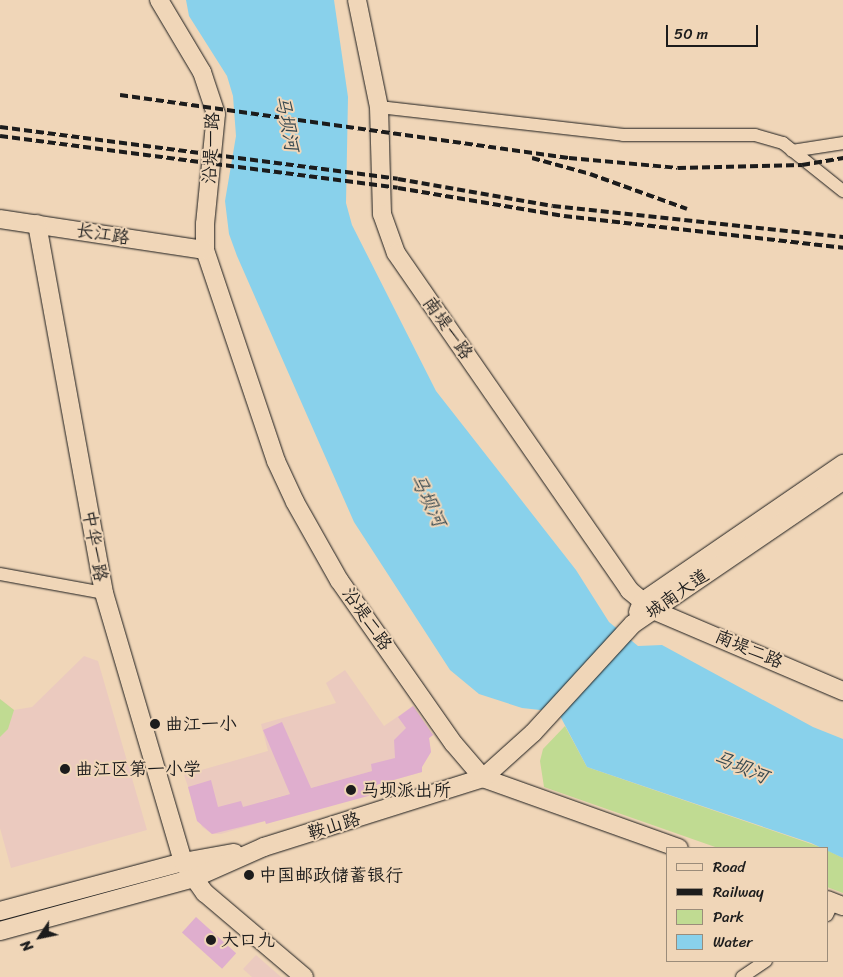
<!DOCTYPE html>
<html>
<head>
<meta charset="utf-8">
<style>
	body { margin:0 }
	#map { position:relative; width:843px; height:977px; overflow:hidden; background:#f0d6b8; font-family:Sriracha,"LXGW WenKai TC",sans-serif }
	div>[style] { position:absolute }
	.built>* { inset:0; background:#ebcabf }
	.green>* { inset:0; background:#c0db92 }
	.water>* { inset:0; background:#89d1eb }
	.building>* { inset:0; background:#dfaece; transform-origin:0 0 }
	.roads { filter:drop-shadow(0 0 1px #1c1c1c) drop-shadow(0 0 1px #1c1c1c) }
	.street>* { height:12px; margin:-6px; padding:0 6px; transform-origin:6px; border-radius:6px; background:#f0d6b8 }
	.secondary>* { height:18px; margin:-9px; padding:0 9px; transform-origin:9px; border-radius:9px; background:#f0d6b8 }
	.rail>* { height:4px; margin-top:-2px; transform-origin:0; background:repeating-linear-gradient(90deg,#1c1c1c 0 8px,transparent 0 12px) }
	.dots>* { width:14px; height:14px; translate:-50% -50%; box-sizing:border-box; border:2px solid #f0d6b8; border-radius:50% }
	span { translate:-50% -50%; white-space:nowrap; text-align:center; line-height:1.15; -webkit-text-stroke:4px #f0d6b8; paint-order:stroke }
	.street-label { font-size:18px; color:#1c1c1c }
	.poi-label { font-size:18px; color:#1c1c1c }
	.left { translate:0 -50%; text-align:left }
	.water-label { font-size:19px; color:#374950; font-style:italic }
	.legend { position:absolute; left:666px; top:847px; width:162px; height:115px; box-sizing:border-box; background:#f0d6b8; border:1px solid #9b8c7a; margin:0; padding:6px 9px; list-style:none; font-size:15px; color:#1c1c1c }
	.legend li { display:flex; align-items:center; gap:10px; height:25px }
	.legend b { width:25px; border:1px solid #9b8c7a }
	.north { position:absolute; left:15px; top:912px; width:50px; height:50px; -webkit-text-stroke:4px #f0d6b8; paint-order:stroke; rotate:236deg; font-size:14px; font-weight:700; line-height:20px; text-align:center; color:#1c1c1c }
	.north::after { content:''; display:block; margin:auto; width:18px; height:22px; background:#1c1c1c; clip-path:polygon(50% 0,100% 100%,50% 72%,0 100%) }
	.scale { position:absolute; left:666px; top:25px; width:92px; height:22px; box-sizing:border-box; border:2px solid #1c1c1c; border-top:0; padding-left:6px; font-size:15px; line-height:18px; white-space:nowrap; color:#1c1c1c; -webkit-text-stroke:4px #f0d6b8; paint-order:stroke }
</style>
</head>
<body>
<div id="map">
	<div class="built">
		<i style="clip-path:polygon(84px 656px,98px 661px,147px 830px,11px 868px,0 828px,0 699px,14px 710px,32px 707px)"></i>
		<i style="clip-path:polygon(345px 670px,384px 726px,413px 706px,433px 735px,429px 738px,431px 752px,422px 767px,422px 772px,376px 785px,372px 771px,260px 802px,265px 821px,221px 834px,212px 834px,202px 827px,184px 775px,268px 751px,261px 724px,336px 703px,326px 683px)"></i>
		<i style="clip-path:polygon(256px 955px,281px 977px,252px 977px,243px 969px)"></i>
	</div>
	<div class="green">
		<i style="clip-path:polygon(0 699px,14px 710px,8px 729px,0 737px)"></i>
		<i style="clip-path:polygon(565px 726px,587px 767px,823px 848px,718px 848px,544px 787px,540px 761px,543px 749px)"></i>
		<i style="clip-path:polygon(827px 850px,843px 858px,843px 893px,827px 887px)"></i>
	</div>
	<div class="water">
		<i style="clip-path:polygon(186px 0,334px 0,348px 97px,346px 203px,352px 225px,436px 391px,576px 570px,609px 622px,638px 646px,662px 645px,813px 727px,843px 739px,843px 858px,811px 843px,587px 767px,558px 712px,522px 708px,479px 694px,450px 670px,354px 522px,237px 256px,229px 234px,225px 201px,236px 136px,233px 96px,227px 76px,189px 16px)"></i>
	</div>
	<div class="building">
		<i style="clip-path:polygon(413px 706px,433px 735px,429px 738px,431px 752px,422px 767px,422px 772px,376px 785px,379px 793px,266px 824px,265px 821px,212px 834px,197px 821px,188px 787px,211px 780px,218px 807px,241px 801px,243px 807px,290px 794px,263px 730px,282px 722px,311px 788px,372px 771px,371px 764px,395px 758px,394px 740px,406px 728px,398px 717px)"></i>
		<i style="left:196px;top:917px;width:54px;height:21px;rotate:42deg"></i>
	</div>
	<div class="roads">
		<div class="street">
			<i style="left:379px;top:107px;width:246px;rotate:6.5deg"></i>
			<i style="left:623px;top:135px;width:132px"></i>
			<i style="left:755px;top:135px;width:29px;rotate:16deg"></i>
			<i style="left:783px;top:143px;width:77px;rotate:38.7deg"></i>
			<i style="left:792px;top:151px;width:52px;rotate:-8.9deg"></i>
			<i style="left:0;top:574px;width:106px;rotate:10.4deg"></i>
			<i style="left:827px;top:915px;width:14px;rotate:-65deg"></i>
			<i style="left:742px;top:977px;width:29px;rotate:-34deg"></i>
		</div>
		<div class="secondary">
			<i style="left:159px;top:0;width:84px;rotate:59.2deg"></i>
			<i style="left:202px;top:72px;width:44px;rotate:71.6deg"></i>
			<i style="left:216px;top:114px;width:111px;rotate:95.7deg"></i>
			<i style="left:205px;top:224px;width:26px;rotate:90deg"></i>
			<i style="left:205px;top:250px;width:223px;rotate:71.4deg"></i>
			<i style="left:276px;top:461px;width:45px;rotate:65.1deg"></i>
			<i style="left:295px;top:502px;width:90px;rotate:60.6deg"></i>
			<i style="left:339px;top:580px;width:200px;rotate:55deg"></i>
			<i style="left:454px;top:744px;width:45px;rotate:49.5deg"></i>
			<i style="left:483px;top:778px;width:208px;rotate:19.7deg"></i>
			<i style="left:357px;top:0;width:109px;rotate:78.4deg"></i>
			<i style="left:379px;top:107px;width:107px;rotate:88.4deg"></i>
			<i style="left:382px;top:214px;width:41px;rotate:70.3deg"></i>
			<i style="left:396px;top:253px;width:410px;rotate:55.3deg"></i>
			<i style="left:629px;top:590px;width:31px;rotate:40deg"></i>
			<i style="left:653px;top:610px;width:207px;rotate:23.1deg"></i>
			<i style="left:0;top:219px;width:207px;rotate:8.6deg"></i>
			<i style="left:37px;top:224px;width:375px;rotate:79.7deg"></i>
			<i style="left:104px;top:593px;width:280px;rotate:73.6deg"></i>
			<i style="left:183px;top:862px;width:38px;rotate:55deg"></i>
			<i style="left:205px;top:893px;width:130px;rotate:40.3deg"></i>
			<i style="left:638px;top:612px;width:11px;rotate:-68deg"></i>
			<i style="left:642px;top:602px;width:244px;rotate:-34.5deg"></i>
			<i style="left:827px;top:900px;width:17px;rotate:21deg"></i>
			<i style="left:0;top:911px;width:189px;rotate:-15deg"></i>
			<i style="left:183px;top:862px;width:52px;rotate:-10deg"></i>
			<i style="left:0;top:931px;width:201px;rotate:-15.3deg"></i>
			<i style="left:194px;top:878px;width:77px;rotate:-23.9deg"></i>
			<i style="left:264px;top:847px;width:230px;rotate:-17.5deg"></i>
			<i style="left:483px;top:778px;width:67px;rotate:-42deg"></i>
			<i style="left:533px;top:733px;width:148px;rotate:-47.5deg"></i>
			<i style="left:633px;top:624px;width:254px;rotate:-34.3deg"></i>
		</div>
	</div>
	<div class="rail">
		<i style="left:120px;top:95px;width:453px;rotate:8deg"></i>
		<i style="left:569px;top:158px;width:109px;rotate:5.2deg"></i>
		<i style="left:678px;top:168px;width:124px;rotate:-1.4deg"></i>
		<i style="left:802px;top:165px;width:42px;rotate:-9.7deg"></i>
		<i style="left:0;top:127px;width:401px;rotate:7.4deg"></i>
		<i style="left:398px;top:179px;width:157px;rotate:9.9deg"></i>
		<i style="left:553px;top:206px;width:292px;rotate:6.1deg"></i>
		<i style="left:0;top:136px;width:401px;rotate:7.4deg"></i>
		<i style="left:398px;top:188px;width:168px;rotate:9.6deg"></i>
		<i style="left:564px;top:216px;width:281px;rotate:6.5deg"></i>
		<i style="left:532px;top:158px;width:60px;rotate:15.4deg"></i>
		<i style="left:590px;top:174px;width:103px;rotate:19.8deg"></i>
	</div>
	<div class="dots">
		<i style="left:155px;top:724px;background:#1c1c1c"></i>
		<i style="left:65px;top:769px;background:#1c1c1c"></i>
		<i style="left:351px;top:790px;background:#1c1c1c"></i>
		<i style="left:249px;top:875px;background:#1c1c1c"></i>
		<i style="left:211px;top:940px;background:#1c1c1c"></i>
	</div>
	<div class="street-label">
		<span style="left:211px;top:148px;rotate:-87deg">沿堤一路</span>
		<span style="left:103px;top:234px;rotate:9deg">长江路</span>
		<span style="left:448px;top:328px;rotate:55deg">南堤一路</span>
		<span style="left:95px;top:546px;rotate:80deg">中华一路</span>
		<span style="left:677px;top:594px;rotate:-35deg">城南大道</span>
		<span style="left:367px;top:619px;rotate:55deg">沿堤二路</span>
		<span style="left:749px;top:649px;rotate:23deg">南堤二路</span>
		<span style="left:334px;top:826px;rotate:-17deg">鞍山路</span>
	</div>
	<div class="poi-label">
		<span class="left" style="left:165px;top:724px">曲江一小</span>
		<span class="left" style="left:75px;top:769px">曲江区第一小学</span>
		<span class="left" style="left:361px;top:790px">马坝派出所</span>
		<span class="left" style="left:259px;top:875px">中国邮政储蓄银行</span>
		<span class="left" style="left:221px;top:940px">大口九</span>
	</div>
	<div class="water-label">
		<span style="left:287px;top:123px;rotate:79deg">马坝河</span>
		<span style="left:428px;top:500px;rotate:64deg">马坝河</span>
		<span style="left:741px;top:767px;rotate:22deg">马坝河</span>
	</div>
	<ul class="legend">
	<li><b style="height:6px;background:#f0d6b8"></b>Road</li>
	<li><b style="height:6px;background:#1c1c1c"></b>Railway</li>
	<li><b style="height:14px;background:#c0db92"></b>Park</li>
	<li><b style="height:14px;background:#89d1eb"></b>Water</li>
	</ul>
	<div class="north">N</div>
	<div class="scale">50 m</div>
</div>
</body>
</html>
